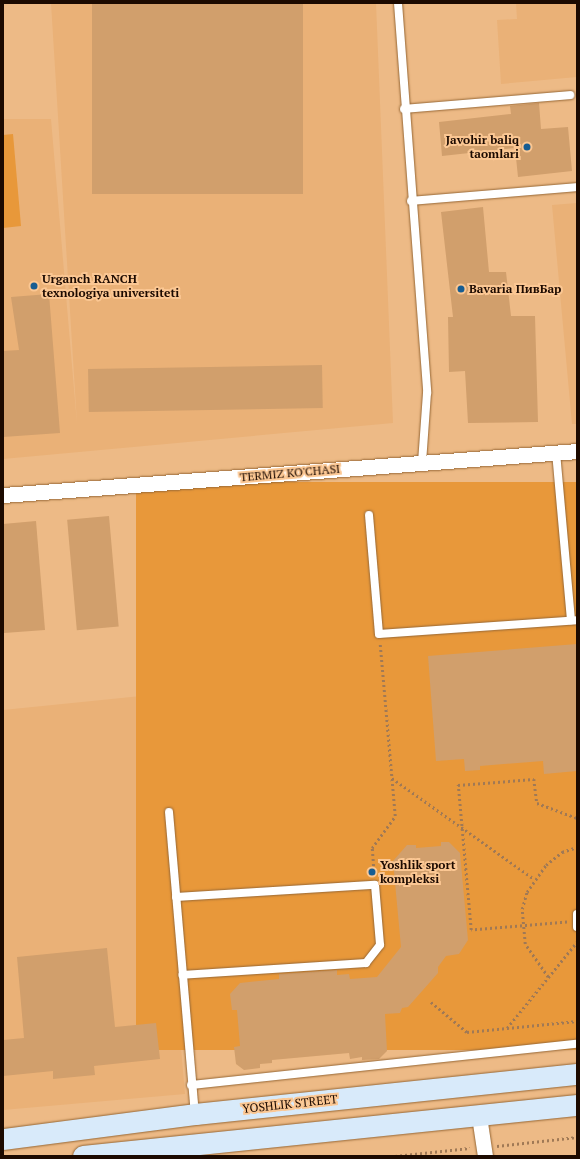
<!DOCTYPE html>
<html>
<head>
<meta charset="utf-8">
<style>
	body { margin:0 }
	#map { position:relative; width:580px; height:1159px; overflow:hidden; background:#edba86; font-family:"PT Serif",serif }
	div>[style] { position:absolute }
	.built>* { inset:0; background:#eab177 }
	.green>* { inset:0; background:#e8983a; transform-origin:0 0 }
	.building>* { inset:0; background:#d19f6c; transform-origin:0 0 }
	.path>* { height:2.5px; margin-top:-1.25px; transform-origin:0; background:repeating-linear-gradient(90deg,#a07955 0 2px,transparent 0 5px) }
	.roads { filter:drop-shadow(0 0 1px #966735) drop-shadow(0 0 1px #966735) }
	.lane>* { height:8px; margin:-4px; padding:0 4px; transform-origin:4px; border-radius:4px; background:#fff }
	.street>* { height:15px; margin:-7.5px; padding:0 7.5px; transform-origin:7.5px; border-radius:7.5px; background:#fff }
	.secondary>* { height:21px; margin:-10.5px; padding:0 10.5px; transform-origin:10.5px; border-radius:10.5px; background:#d8eafa }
	.dots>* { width:11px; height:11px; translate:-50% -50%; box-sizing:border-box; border:2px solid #fbc793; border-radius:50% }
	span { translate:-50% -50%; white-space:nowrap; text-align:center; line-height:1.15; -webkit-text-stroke:4px #fbc793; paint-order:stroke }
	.poi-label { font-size:12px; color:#1c0a00; font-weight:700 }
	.right { translate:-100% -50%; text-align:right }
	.left { translate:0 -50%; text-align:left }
	.street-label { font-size:12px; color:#1c0a00 }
	.frame { position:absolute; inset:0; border:4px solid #1c0a00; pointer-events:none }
</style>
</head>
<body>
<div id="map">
	<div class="built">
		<i style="clip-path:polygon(51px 3px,376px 3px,393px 423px,3px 459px,3px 119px,51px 119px,77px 424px)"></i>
		<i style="clip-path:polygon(516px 3px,577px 3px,577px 77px,501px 84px,497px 20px,517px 19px)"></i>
		<i style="clip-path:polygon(577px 203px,577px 424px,572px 424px,552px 205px)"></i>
		<i style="clip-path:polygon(151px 695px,185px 1094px,3px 1110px,3px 710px)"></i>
	</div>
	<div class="green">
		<i style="clip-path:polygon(13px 134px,21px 226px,3px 228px,3px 135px)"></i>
		<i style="left:577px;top:482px;width:568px;height:441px;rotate:90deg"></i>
	</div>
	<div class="building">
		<i style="left:92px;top:3px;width:211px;height:191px"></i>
		<i style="clip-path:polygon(539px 103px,541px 129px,568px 127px,572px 171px,518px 177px,515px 148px,442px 156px,439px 122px,511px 114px,510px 106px)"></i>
		<i style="clip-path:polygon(483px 207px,489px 272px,506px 272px,511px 316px,535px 316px,538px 422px,468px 423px,465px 371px,449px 372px,448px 317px,453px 317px,441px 212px)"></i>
		<i style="clip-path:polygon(49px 294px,60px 433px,3px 437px,3px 351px,19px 350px,11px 297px)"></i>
		<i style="left:322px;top:365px;width:43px;height:234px;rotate:89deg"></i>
		<i style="left:109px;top:516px;width:111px;height:42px;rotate:85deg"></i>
		<i style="clip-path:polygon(36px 521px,45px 630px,4px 633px,3px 524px)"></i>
		<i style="clip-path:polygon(577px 644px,577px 771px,544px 774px,543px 761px,480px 766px,480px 770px,465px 771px,464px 759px,436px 761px,428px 656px)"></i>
		<i style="clip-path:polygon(441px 842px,449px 842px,460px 853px,468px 940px,459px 954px,446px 956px,438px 967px,438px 973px,408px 1007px,402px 1008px,400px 1013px,385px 1014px,387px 1051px,379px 1059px,362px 1060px,362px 1057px,350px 1059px,349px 1053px,272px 1060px,272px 1063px,260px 1064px,260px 1068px,244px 1070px,236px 1064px,234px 1047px,240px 1046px,237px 1010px,232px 1010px,230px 994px,240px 983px,279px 979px,279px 974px,337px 970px,337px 975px,349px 974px,350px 979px,377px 977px,401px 947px,393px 861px,407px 845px,416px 845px,416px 848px,441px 846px)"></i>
		<i style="clip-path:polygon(107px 948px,115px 1027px,156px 1023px,160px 1059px,94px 1066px,95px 1075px,53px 1079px,53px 1071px,3px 1076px,3px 1040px,24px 1038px,17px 957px)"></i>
	</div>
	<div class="path">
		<i style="left:392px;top:778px;width:174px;rotate:35.4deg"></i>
		<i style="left:374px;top:876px;width:28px;rotate:-94deg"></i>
		<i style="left:372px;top:848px;width:39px;rotate:-54deg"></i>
		<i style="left:395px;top:816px;width:172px;rotate:-95deg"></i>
		<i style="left:567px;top:922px;width:96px;rotate:175.2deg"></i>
		<i style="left:471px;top:930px;width:146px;rotate:-95.1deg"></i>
		<i style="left:458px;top:785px;width:76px;rotate:-4.5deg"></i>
		<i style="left:534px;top:779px;width:24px;rotate:83deg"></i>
		<i style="left:537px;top:803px;width:43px;rotate:20.6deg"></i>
		<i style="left:548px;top:977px;width:40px;rotate:-124.9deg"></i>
		<i style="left:525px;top:944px;width:35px;rotate:-95deg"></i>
		<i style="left:522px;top:909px;width:18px;rotate:-74deg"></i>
		<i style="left:527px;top:892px;width:33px;rotate:-55deg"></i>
		<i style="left:546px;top:865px;width:21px;rotate:-39deg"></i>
		<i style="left:562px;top:852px;width:16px;rotate:-18deg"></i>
		<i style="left:431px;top:1002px;width:47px;rotate:39.8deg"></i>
		<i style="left:467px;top:1032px;width:111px;rotate:-5.7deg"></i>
		<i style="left:507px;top:1028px;width:111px;rotate:-50.9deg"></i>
		<i style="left:497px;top:1146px;width:81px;rotate:-6.4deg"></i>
		<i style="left:395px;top:1156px;width:75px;rotate:-6.1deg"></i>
	</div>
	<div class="roads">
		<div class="lane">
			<i style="left:398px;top:3px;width:391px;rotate:85.7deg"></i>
			<i style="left:427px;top:393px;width:69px;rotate:94.1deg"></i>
			<i style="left:404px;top:109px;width:167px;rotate:-4.8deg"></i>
			<i style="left:411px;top:201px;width:167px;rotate:-4.8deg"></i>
			<i style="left:556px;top:452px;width:169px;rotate:84.9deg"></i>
			<i style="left:369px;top:515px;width:119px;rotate:85.2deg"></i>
			<i style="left:379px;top:634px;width:198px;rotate:-4deg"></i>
			<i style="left:169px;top:812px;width:303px;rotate:85.1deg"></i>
			<i style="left:176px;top:897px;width:199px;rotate:-3.5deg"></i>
			<i style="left:375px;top:885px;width:60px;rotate:85.2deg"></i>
			<i style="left:380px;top:945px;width:23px;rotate:128deg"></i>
			<i style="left:366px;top:963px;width:184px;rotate:176.3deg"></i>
			<i style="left:577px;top:914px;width:13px;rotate:90deg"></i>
			<i style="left:191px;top:1085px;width:388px;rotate:-6.1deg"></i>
		</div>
		<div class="street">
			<i style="left:3px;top:495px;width:576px;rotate:-4.38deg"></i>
			<i style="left:479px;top:1116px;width:40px;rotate:81.5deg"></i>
		</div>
		<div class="secondary">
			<i style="left:3px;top:1139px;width:194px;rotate:-7.4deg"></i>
			<i style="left:195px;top:1114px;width:384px;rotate:-6deg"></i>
			<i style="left:83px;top:1156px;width:497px;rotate:-5.9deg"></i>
		</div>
	</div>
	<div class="dots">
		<i style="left:527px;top:147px;background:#175d92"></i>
		<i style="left:34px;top:286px;background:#175d92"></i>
		<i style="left:461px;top:289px;background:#175d92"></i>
		<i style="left:372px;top:872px;background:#175d92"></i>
	</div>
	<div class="poi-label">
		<span class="right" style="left:519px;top:147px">Javohir baliq<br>taomlari</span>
		<span class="left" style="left:42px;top:286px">Urganch RANCH<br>texnologiya universiteti</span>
		<span class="left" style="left:469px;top:289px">Bavaria ПивБар</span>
		<span class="left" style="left:380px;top:872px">Yoshlik sport<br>kompleksi</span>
	</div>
	<div class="street-label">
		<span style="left:290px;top:473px;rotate:-5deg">TERMIZ KO'CHASI</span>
		<span style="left:290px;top:1104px;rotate:-6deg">YOSHLIK STREET</span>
	</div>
	<div class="frame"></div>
</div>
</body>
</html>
